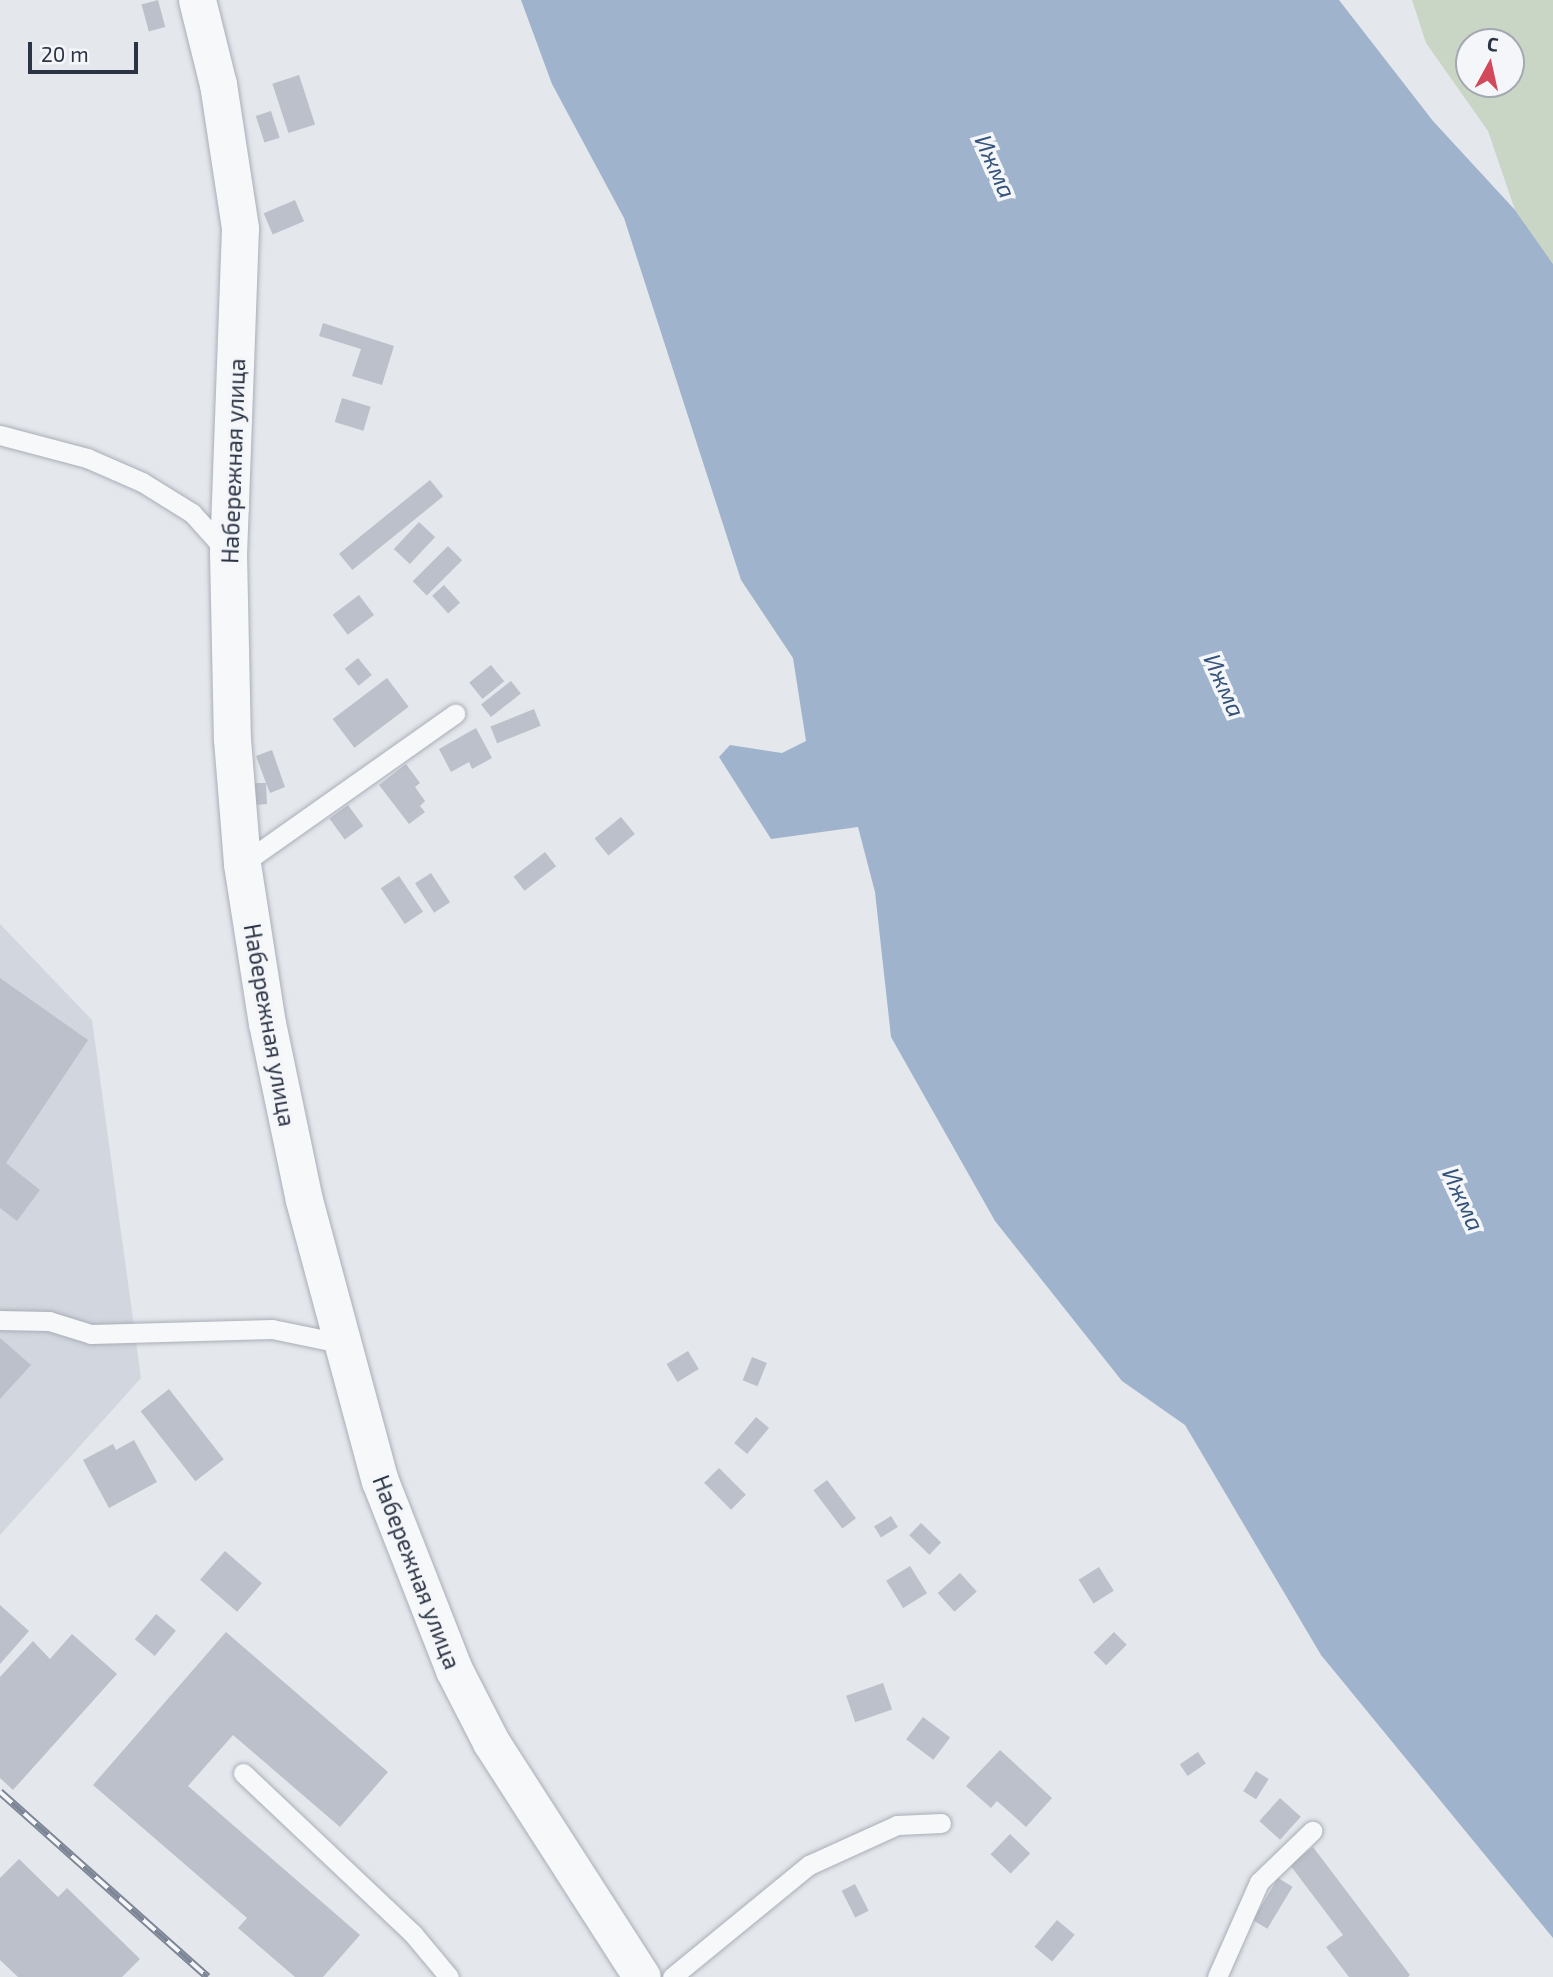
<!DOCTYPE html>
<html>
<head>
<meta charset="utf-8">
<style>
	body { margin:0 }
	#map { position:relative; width:1553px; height:1977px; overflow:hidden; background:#e4e7ec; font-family:"Exo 2",sans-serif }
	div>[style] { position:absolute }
	.built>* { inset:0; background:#d2d6de }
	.green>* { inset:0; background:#c9d6c5 }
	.water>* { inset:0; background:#9fb4cc }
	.building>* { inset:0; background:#bbc0ca; transform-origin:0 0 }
	.roads { filter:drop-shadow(0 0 2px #a9aeb7) drop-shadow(0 0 2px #a9aeb7) }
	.lane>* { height:19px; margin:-9.5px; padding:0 9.5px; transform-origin:9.5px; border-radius:9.5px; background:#f7f8fa }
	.street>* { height:37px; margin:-18.5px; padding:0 18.5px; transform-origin:18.5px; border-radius:18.5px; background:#f7f8fa }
	.rail>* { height:8px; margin-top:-4px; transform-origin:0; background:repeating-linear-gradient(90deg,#f4f6f9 0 16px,#7d8696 0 32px); box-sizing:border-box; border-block:2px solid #7d8696 }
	span { translate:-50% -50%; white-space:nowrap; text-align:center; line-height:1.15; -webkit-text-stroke:7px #f4f6f9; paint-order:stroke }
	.street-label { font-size:23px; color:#2b3445 }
	.water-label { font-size:24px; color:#34527a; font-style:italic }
	.north { position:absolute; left:1455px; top:28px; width:70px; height:70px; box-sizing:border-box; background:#f4f6f9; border:2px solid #a4a8b1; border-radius:50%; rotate:8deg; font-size:19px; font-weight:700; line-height:28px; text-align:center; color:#2b3445 }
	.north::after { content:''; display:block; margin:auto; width:24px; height:32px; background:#d1495b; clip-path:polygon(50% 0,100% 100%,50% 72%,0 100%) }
	.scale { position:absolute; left:28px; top:42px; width:110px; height:32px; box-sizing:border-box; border:4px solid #2b3445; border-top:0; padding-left:9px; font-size:21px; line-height:24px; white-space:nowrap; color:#2b3445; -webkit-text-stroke:5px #f4f6f9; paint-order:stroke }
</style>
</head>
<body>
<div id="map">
	<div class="built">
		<i style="clip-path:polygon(0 924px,92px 1020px,141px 1378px,0 1535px)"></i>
	</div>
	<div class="green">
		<i style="clip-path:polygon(evenodd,1412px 0,1553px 0,1553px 264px,1515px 210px,1488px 131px,1426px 43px,1412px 0,1469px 42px,1511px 42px,1511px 84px,1469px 84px,1469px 42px)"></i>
	</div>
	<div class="water">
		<i style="clip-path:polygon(521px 0,1339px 0,1433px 121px,1515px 210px,1553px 264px,1553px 1938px,1321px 1655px,1185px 1425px,1122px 1381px,995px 1221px,891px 1037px,875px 892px,858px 827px,771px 839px,719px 757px,730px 745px,782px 753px,806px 741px,793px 658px,741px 580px,624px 218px,552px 84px)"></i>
	</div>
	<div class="building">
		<i style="left:158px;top:0;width:28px;height:17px;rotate:75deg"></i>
		<i style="left:299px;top:75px;width:52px;height:28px;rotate:72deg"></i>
		<i style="left:271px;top:111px;width:28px;height:16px;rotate:72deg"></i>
		<i style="left:295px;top:200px;width:23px;height:34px;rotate:67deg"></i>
		<i style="clip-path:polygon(323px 323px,394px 346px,382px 385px,352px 376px,361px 349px,319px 336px)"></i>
		<i style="left:342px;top:398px;width:30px;height:25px;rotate:17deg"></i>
		<i style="left:430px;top:480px;width:21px;height:117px;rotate:51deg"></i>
		<i style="left:419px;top:522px;width:22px;height:37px;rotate:43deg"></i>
		<i style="left:448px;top:546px;width:20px;height:50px;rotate:45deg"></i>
		<i style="left:444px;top:585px;width:24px;height:16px;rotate:48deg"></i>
		<i style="left:359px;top:595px;width:25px;height:33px;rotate:53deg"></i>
		<i style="left:358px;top:658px;width:22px;height:17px;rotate:51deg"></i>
		<i style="left:491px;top:665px;width:21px;height:28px;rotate:51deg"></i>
		<i style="left:387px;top:678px;width:36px;height:68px;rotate:53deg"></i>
		<i style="left:511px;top:681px;width:16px;height:38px;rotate:52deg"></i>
		<i style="left:534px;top:709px;width:18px;height:47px;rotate:68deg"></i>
		<i style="clip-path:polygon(476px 728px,492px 758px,472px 769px,469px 762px,451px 772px,439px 749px)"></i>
		<i style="clip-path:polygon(272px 750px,285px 787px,270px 793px,266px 783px,267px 804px,253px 805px,253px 783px,266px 783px,256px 756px)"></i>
		<i style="clip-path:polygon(406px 764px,420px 783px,415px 787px,425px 801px,420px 806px,425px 812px,409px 824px,379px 785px)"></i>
		<i style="left:348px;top:805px;width:26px;height:23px;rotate:54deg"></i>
		<i style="left:621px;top:817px;width:22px;height:34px;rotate:51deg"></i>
		<i style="left:545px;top:852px;width:18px;height:40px;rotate:52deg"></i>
		<i style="left:431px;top:873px;width:35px;height:19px;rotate:57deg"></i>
		<i style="left:399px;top:876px;width:43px;height:22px;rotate:56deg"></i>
		<i style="clip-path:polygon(0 978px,88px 1040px,6px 1163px,40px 1190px,17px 1221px,0 1208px)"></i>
		<i style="clip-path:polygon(0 1338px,31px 1365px,0 1399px)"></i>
		<i style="left:688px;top:1351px;width:21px;height:25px;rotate:59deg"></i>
		<i style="left:752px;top:1357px;width:16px;height:25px;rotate:22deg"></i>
		<i style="left:169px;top:1389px;width:89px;height:36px;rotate:52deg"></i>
		<i style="left:756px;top:1417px;width:17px;height:34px;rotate:40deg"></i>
		<i style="clip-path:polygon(134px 1440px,157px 1482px,109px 1508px,83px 1460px,113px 1444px,116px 1450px)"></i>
		<i style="left:719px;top:1468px;width:38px;height:21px;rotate:45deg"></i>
		<i style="left:827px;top:1480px;width:48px;height:17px;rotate:53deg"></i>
		<i style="left:891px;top:1516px;width:13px;height:20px;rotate:58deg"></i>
		<i style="left:921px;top:1523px;width:28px;height:17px;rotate:44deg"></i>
		<i style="left:225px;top:1551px;width:49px;height:38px;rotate:41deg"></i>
		<i style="left:910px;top:1566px;width:32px;height:28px;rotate:58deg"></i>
		<i style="left:1099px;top:1567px;width:28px;height:24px;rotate:58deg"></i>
		<i style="left:960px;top:1573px;width:25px;height:30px;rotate:48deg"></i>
		<i style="clip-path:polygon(0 1605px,29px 1631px,0 1664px)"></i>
		<i style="left:156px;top:1614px;width:26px;height:33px;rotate:40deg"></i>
		<i style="clip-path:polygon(226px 1632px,388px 1772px,340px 1827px,233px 1735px,188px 1786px,360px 1935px,323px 1977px,295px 1977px,238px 1928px,247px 1918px,93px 1785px)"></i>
		<i style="left:1114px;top:1632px;width:18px;height:29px;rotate:45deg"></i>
		<i style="clip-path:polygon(72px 1634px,117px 1674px,13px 1790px,0 1778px,0 1677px,33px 1641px,50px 1659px)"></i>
		<i style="left:883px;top:1683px;width:28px;height:39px;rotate:71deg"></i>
		<i style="left:923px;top:1717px;width:34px;height:28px;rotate:37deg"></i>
		<i style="clip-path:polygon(1000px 1750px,1052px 1798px,1026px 1827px,997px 1801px,991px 1808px,966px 1786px)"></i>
		<i style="left:1198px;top:1752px;width:14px;height:22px;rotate:56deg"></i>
		<i style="left:1256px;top:1771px;width:15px;height:24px;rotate:32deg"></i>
		<i style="left:1280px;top:1798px;width:28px;height:31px;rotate:42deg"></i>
		<i style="left:1010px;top:1834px;width:28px;height:28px;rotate:44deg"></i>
		<i style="clip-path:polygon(1313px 1847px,1410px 1975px,1408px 1977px,1349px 1977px,1326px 1947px,1343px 1935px,1290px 1865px)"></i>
		<i style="clip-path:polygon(19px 1859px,58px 1897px,67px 1888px,140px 1959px,122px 1977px,18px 1977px,0 1960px,0 1878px)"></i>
		<i style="left:1278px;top:1878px;width:17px;height:49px;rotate:31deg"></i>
		<i style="left:855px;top:1884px;width:30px;height:15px;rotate:63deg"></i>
		<i style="left:1057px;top:1920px;width:23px;height:35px;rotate:40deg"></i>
	</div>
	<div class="roads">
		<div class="lane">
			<i style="left:0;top:435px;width:90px;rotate:14.8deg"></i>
			<i style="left:87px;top:458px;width:60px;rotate:23.6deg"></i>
			<i style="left:142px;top:482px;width:59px;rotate:31.8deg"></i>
			<i style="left:192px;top:513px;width:52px;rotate:48.1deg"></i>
			<i style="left:242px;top:864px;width:261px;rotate:-35.2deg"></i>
			<i style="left:0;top:1320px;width:49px;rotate:1.2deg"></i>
			<i style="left:49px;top:1321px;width:44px;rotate:17.2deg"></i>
			<i style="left:91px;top:1334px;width:181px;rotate:-1.6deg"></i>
			<i style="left:272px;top:1329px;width:69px;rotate:11.6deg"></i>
			<i style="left:243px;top:1773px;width:234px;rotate:43.4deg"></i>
			<i style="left:413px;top:1934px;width:56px;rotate:50.1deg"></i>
			<i style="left:672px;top:1977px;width:177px;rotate:-39.3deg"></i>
			<i style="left:809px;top:1865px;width:97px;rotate:-24.4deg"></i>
			<i style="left:897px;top:1825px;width:44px;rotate:-2.6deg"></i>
			<i style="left:1217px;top:1977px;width:104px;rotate:-66.1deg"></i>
			<i style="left:1259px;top:1882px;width:74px;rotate:-43.9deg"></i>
		</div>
		<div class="street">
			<i style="left:197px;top:0;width:87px;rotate:76deg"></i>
			<i style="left:218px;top:84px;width:146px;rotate:81.3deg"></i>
			<i style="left:240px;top:228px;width:324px;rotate:92.1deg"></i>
			<i style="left:228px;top:552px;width:187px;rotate:88.8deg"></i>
			<i style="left:232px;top:739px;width:125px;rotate:85.4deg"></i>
			<i style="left:242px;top:864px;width:161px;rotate:81.1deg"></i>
			<i style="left:267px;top:1023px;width:181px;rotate:78.2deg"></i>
			<i style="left:304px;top:1200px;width:291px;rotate:74.9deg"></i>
			<i style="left:380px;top:1481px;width:203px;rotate:68.6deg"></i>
			<i style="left:454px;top:1670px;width:81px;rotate:62.8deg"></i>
			<i style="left:491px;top:1742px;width:279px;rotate:57.3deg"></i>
		</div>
	</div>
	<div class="rail">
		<i style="left:0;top:1792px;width:278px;rotate:41.7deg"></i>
	</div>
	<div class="street-label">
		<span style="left:233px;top:461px;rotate:-88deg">Набережная улица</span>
		<span style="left:270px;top:1025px;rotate:80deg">Набережная улица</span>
		<span style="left:417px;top:1572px;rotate:69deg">Набережная улица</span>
	</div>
	<div class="water-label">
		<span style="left:996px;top:166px;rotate:66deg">Ижма</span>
		<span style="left:1225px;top:685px;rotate:66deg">Ижма</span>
		<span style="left:1464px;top:1199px;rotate:65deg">Ижма</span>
	</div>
	<div class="north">С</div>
	<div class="scale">20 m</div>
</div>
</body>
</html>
